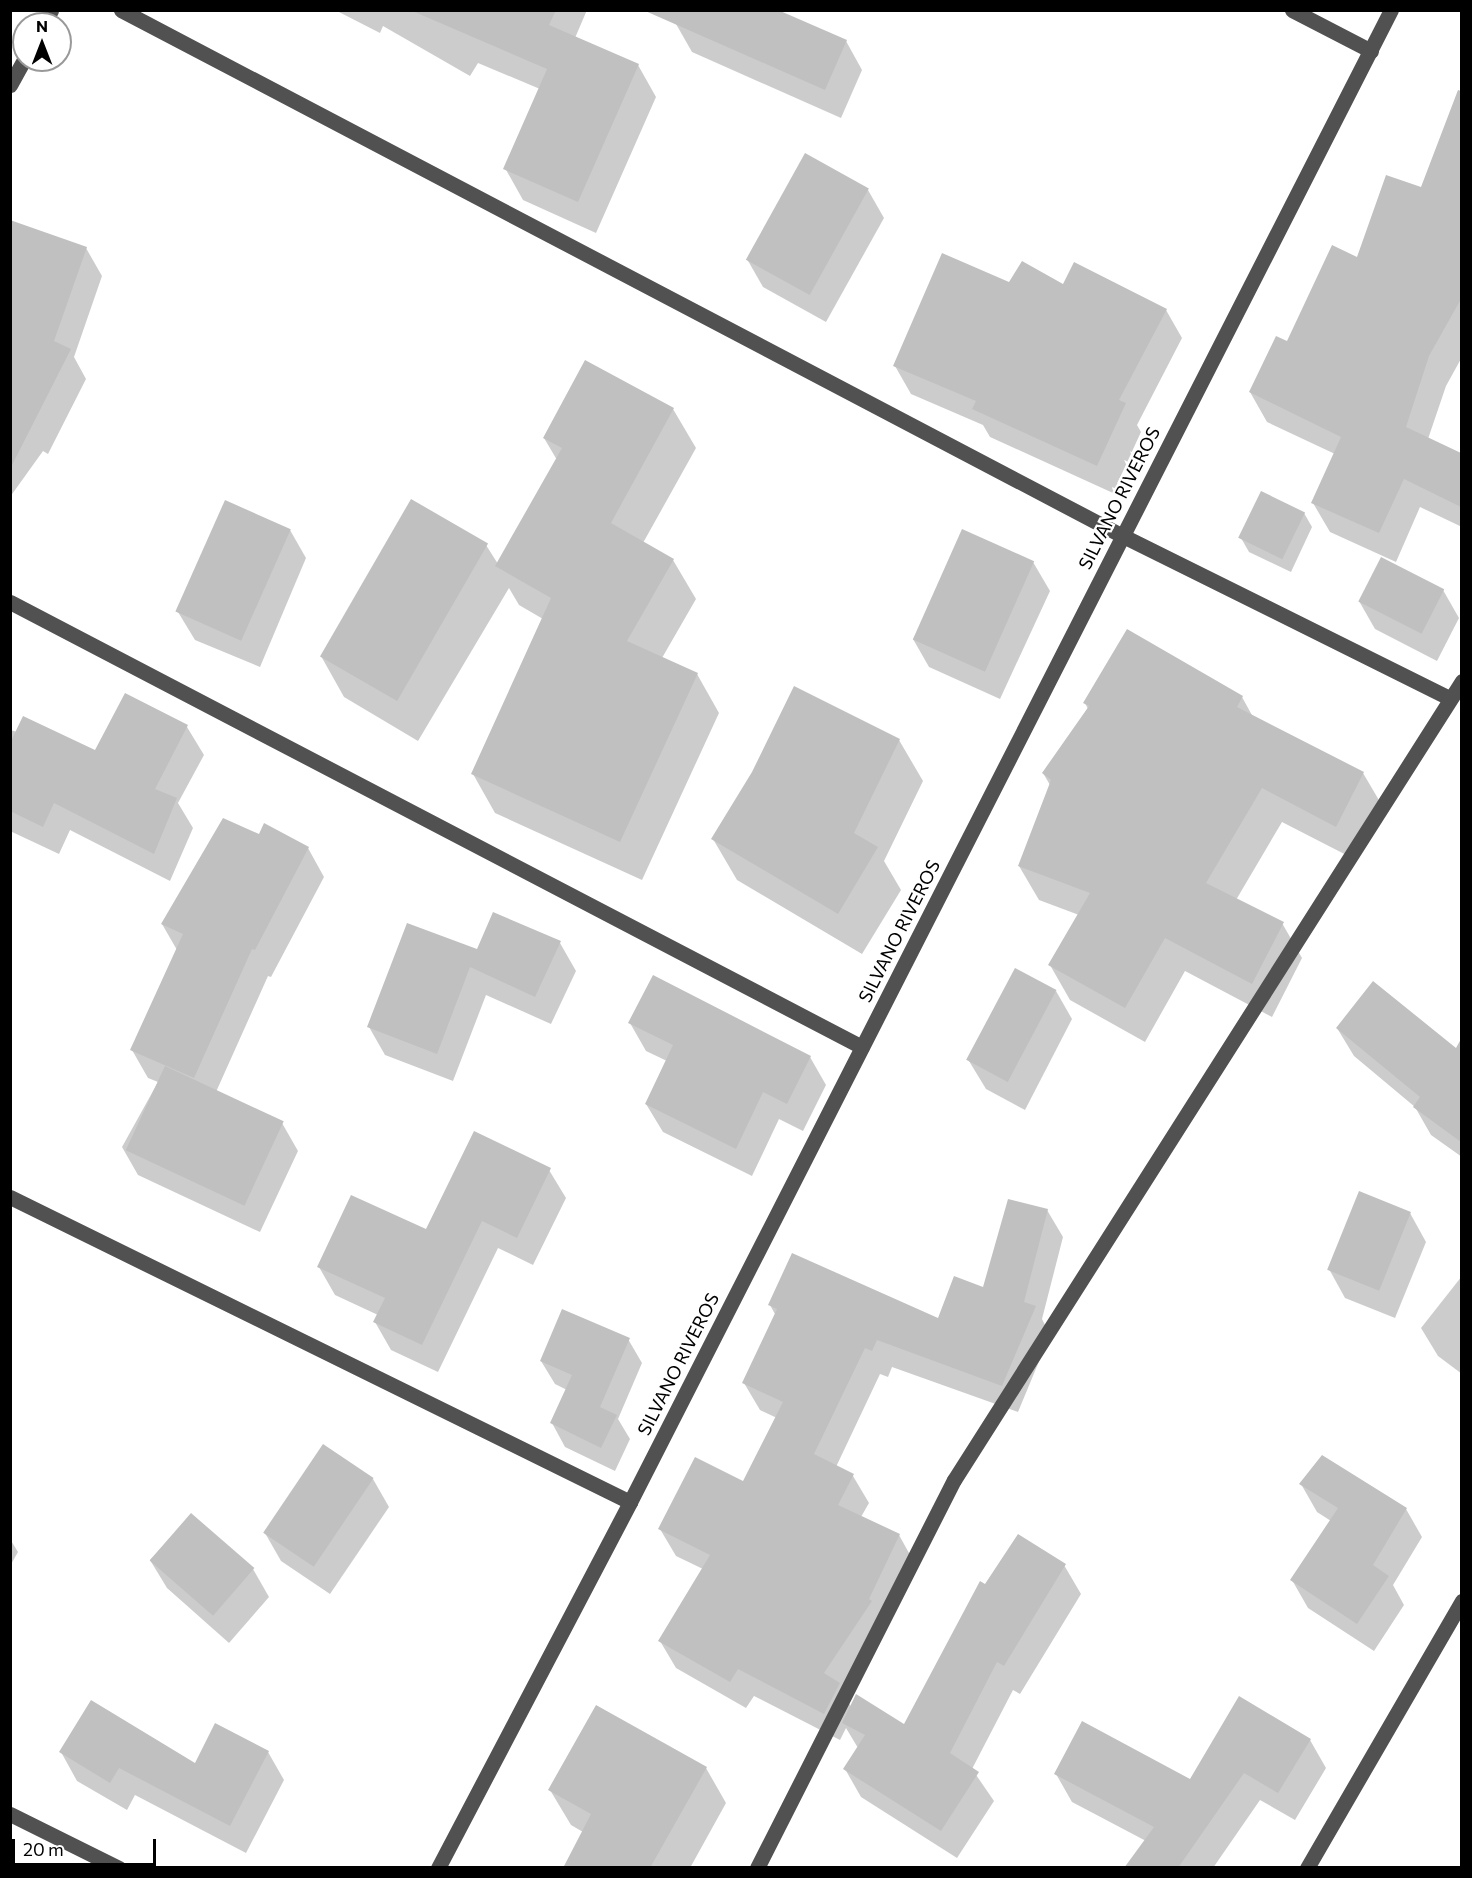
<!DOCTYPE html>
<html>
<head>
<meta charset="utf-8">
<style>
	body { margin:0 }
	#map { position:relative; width:1472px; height:1878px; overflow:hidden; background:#fff; font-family:Commissioner,sans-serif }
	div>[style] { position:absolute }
	.shadow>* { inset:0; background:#0003 }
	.building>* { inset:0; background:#c0c0c0; transform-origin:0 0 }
	.minor>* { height:15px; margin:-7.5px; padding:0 7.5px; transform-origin:7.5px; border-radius:7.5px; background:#515151 }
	span { translate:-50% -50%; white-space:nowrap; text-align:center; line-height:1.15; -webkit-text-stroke:4.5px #fff; paint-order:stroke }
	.street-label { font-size:18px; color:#000 }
	.frame { position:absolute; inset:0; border:12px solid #000; pointer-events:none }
	.north { position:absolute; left:12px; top:12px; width:60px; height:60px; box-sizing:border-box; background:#fff; border:2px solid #999; border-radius:50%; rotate:0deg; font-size:16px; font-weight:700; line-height:24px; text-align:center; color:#000 }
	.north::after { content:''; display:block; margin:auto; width:21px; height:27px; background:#000; clip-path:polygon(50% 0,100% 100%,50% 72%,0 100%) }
	.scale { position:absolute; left:12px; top:1839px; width:144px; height:27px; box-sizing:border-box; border:3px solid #000; border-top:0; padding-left:8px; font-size:18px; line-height:21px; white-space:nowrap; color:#000; -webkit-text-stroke:4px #fff; paint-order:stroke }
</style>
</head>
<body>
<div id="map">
	<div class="shadow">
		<i style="clip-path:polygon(335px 10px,587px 10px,575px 38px,638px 65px,656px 97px,596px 233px,523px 200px,505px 168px,540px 89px,478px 63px,470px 76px,383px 26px,380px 33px)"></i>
		<i style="clip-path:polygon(676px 24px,846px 41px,862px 70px,841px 118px,692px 52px)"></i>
		<i style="clip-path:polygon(1462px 86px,1462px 357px,1446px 386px,1428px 439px,1462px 455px,1462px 527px,1420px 507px,1396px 562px,1330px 532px,1313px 503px,1335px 454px,1267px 422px,1250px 392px,1358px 259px,1422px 189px)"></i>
		<i style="clip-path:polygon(805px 155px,868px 190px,884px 218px,826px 322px,763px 287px,747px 259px)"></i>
		<i style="clip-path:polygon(10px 222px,86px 248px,102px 276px,74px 357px,86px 379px,48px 454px,43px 451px,10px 497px)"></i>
		<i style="clip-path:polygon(1010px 284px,1063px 286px,1166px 310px,1182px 338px,1137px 425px,1141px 432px,1113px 493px,990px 437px,983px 425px,911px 394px,895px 366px)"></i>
		<i style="clip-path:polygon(585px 362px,673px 409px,696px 448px,643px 543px,673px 560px,696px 599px,662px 658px,697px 674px,719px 713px,642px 880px,495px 813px,473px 774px,543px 619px,519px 605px,509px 588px,418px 741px,344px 697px,321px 656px,486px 545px,498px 564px,557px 460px,544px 438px)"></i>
		<i style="clip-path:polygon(1304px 513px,1312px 527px,1291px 572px,1249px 552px,1241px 538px)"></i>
		<i style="clip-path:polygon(290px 530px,306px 558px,260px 667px,195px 640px,178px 612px)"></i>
		<i style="clip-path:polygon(1033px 562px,1050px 591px,1000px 699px,929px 667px,913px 639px)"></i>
		<i style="clip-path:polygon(1443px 590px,1459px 618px,1437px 661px,1375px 629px,1359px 601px)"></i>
		<i style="clip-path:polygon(125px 695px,187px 727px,204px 755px,178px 803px,193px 828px,170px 881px,70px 830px,59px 854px,10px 831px,10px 730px,96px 752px)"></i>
		<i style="clip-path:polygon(1242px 697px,1253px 717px,1363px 773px,1383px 807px,1356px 860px,1282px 822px,1236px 900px,1282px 923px,1302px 958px,1272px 1017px,1185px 971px,1145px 1042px,1070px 1000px,1050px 965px,1079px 915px,1039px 900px,1019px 866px,1050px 785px,1043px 773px,1088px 709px,1085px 703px)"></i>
		<i style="clip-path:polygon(899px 740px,923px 781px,884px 861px,901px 890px,862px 954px,737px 880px,713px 839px)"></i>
		<i style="clip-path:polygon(260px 836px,308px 848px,324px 877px,271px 977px,268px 976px,216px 1092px,282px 1123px,298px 1151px,260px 1232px,138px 1175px,122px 1147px,158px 1082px,148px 1078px,132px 1050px,177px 950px,162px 924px)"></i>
		<i style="clip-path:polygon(560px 943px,576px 971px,551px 1024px,486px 995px,453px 1081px,385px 1055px,369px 1027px,477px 951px)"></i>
		<i style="clip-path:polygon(1056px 991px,1072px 1019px,1025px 1110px,986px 1089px,969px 1061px)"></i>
		<i style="clip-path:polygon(630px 1023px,810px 1057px,826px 1085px,803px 1131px,779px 1119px,752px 1176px,663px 1132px,646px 1104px,667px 1061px,646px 1051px)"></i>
		<i style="clip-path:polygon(1337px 1028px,1456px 1050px,1462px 1042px,1462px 1157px,1431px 1135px,1415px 1107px,1354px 1056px)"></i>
		<i style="clip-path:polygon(549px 1170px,566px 1198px,533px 1265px,498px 1248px,438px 1372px,391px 1350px,375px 1322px,378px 1315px,335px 1295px,319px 1267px,426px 1231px)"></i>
		<i style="clip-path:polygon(1047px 1210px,1063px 1237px,1042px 1319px,1050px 1335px,1018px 1412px,892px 1367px,888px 1377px,880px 1374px,836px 1467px,853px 1476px,869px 1503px,861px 1517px,899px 1535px,914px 1562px,844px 1693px,851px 1707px,904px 1726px,985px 1586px,1064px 1565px,1081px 1594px,1020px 1694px,1013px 1690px,972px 1769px,994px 1801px,957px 1858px,861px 1797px,845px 1769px,858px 1748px,846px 1728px,840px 1740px,754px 1696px,746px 1708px,676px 1668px,660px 1641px,703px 1569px,676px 1556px,660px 1529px,744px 1483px,777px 1418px,760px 1410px,744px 1383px,776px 1316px,770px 1305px,939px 1320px,984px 1289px)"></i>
		<i style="clip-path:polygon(1410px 1213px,1426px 1242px,1395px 1318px,1345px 1298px,1329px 1269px)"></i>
		<i style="clip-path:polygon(1462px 1276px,1462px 1374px,1438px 1356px,1421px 1328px)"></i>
		<i style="clip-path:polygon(628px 1339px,642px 1363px,618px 1419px,630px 1439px,615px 1471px,565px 1447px,552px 1423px,567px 1390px,555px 1384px,541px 1361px)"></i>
		<i style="clip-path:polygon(373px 1479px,389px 1507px,330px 1594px,281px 1561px,265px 1533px)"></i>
		<i style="clip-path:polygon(1301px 1484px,1406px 1509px,1422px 1537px,1393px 1585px,1404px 1605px,1374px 1651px,1308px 1608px,1292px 1580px,1331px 1521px,1317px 1512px)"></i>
		<i style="clip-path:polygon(191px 1515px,253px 1569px,269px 1597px,229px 1643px,167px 1588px,150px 1560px)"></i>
		<i style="clip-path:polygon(10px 1539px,18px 1552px,10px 1566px)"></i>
		<i style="clip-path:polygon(1310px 1740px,1326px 1768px,1295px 1820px,1260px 1800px,1213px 1868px,1126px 1868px,1146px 1841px,1072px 1802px,1056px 1774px,1191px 1781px)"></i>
		<i style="clip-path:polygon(61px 1752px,195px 1765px,268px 1752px,284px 1780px,246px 1853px,135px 1795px,127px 1810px,77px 1781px)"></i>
		<i style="clip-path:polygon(706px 1768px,726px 1803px,690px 1868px,565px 1868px,583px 1832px,571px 1825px,550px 1790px)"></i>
	</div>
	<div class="building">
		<i style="clip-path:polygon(410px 10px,556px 10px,549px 25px,639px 64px,578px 202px,503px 169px,547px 69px)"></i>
		<i style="clip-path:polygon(643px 10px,778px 10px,847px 40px,825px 90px)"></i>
		<i style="clip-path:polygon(1458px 90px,1461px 91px,1461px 299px,1429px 356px,1406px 427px,1461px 453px,1461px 507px,1404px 479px,1379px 533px,1311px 503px,1341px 437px,1249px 392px,1276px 336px,1287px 341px,1332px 245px,1357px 257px,1386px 175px,1421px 187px)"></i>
		<i style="left:805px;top:153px;width:73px;height:122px;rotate:29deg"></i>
		<i style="clip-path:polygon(10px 220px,87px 247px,54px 341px,71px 349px,10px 469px)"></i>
		<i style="clip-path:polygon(942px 253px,1009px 282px,1022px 261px,1063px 284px,1074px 262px,1167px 309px,1119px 400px,1126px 403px,1097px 466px,972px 409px,976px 401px,893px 366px)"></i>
		<i style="clip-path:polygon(585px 360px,674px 408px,611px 523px,674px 559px,627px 641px,698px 673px,620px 842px,471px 774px,551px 598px,495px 566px,562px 448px,543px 438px)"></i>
		<i style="left:1261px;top:491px;width:49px;height:52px;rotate:26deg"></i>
		<i style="left:411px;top:499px;width:89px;height:182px;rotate:30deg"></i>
		<i style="left:225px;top:500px;width:72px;height:122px;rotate:24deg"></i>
		<i style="left:962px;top:529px;width:79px;height:121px;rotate:24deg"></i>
		<i style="left:1381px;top:557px;width:71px;height:50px;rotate:27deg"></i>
		<i style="clip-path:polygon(1127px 629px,1243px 696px,1237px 707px,1364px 772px,1336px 827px,1262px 788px,1206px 883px,1284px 922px,1252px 984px,1165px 938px,1125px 1008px,1048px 965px,1090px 893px,1018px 866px,1051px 780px,1042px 773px,1089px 706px,1083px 703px)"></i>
		<i style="clip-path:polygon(794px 686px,900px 739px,854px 833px,878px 847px,838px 914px,711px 839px,752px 772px)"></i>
		<i style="clip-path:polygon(125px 693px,188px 725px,155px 789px,177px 798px,154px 854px,54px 803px,43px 827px,10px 811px,10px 743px,23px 716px,95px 750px)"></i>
		<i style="clip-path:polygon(223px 818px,259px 834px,264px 823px,309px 847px,255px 950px,252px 949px,194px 1078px,130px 1050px,183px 934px,161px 924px)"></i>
		<i style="clip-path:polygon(493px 912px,561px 941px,535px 997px,470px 967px,437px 1054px,367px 1027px,407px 923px,477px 949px)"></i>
		<i style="left:1015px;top:968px;width:47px;height:104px;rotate:28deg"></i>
		<i style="clip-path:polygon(653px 975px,811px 1056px,787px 1104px,763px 1092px,736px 1149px,645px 1104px,673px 1045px,628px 1023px)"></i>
		<i style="clip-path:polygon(1373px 981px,1456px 1048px,1461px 1039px,1461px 1142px,1413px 1107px,1420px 1097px,1336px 1028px)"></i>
		<i style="left:165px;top:1066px;width:131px;height:93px;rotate:25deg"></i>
		<i style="clip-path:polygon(474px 1131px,551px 1168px,517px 1238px,482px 1221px,422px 1345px,373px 1322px,385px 1298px,317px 1267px,351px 1195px,426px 1229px)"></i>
		<i style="left:1359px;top:1191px;width:56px;height:85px;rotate:22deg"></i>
		<i style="clip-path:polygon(1008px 1199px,1048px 1209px,1024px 1302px,1036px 1306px,1002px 1386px,877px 1340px,872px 1351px,865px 1348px,814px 1454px,854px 1474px,838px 1505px,900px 1534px,869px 1599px,872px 1601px,824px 1673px,840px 1683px,824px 1714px,738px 1669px,730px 1682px,658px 1641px,710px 1555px,658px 1529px,695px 1457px,743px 1481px,783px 1402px,742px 1383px,777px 1309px,768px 1305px,792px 1253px,938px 1318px,954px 1276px,983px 1287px)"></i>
		<i style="clip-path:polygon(562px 1309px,630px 1338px,600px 1407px,617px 1415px,601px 1448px,550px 1423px,572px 1375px,540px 1361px)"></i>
		<i style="left:323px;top:1444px;width:61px;height:107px;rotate:34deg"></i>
		<i style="clip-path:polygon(1322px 1455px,1407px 1508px,1373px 1565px,1389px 1576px,1357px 1624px,1290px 1580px,1338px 1508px,1299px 1484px)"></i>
		<i style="left:191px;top:1513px;width:84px;height:63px;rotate:41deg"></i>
		<i style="clip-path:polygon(1018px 1534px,1066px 1564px,1004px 1666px,997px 1662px,950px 1753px,979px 1772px,941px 1831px,843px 1769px,865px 1735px,842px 1723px,856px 1694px,904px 1724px,980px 1581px,985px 1584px)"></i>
		<i style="clip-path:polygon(1239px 1696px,1311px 1739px,1278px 1793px,1244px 1773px,1178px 1868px,1124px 1868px,1154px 1827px,1054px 1774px,1082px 1721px,1190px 1779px)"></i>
		<i style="clip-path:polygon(91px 1700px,195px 1763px,215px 1723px,269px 1751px,230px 1826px,119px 1768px,110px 1783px,59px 1752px)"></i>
		<i style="clip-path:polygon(596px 1705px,707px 1767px,650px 1868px,563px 1868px,591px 1814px,548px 1790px)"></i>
	</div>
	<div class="minor">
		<i style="left:121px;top:10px;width:1129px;rotate:27.7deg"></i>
		<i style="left:1121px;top:535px;width:367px;rotate:26.4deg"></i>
		<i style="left:1292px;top:10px;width:89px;rotate:27.4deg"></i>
		<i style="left:44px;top:24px;width:16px;rotate:-63deg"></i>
		<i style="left:10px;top:85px;width:29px;rotate:-61deg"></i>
		<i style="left:10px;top:602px;width:961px;rotate:27.58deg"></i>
		<i style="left:10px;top:1197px;width:691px;rotate:26.19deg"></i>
		<i style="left:10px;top:1814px;width:122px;rotate:26.4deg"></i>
		<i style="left:438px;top:1868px;width:413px;rotate:-62.3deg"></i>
		<i style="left:630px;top:1502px;width:1675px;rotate:-62.98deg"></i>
		<i style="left:757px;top:1868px;width:435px;rotate:-63.1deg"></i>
		<i style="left:954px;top:1480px;width:947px;rotate:-57.55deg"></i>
		<i style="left:1307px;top:1868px;width:309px;rotate:-59.9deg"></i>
	</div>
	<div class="street-label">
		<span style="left:1119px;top:498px;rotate:-63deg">SILVANO RIVEROS</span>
		<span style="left:899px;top:931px;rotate:-63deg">SILVANO RIVEROS</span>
		<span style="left:678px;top:1364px;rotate:-63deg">SILVANO RIVEROS</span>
	</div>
	<div class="frame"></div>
	<div class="north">N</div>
	<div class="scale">20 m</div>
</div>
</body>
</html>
